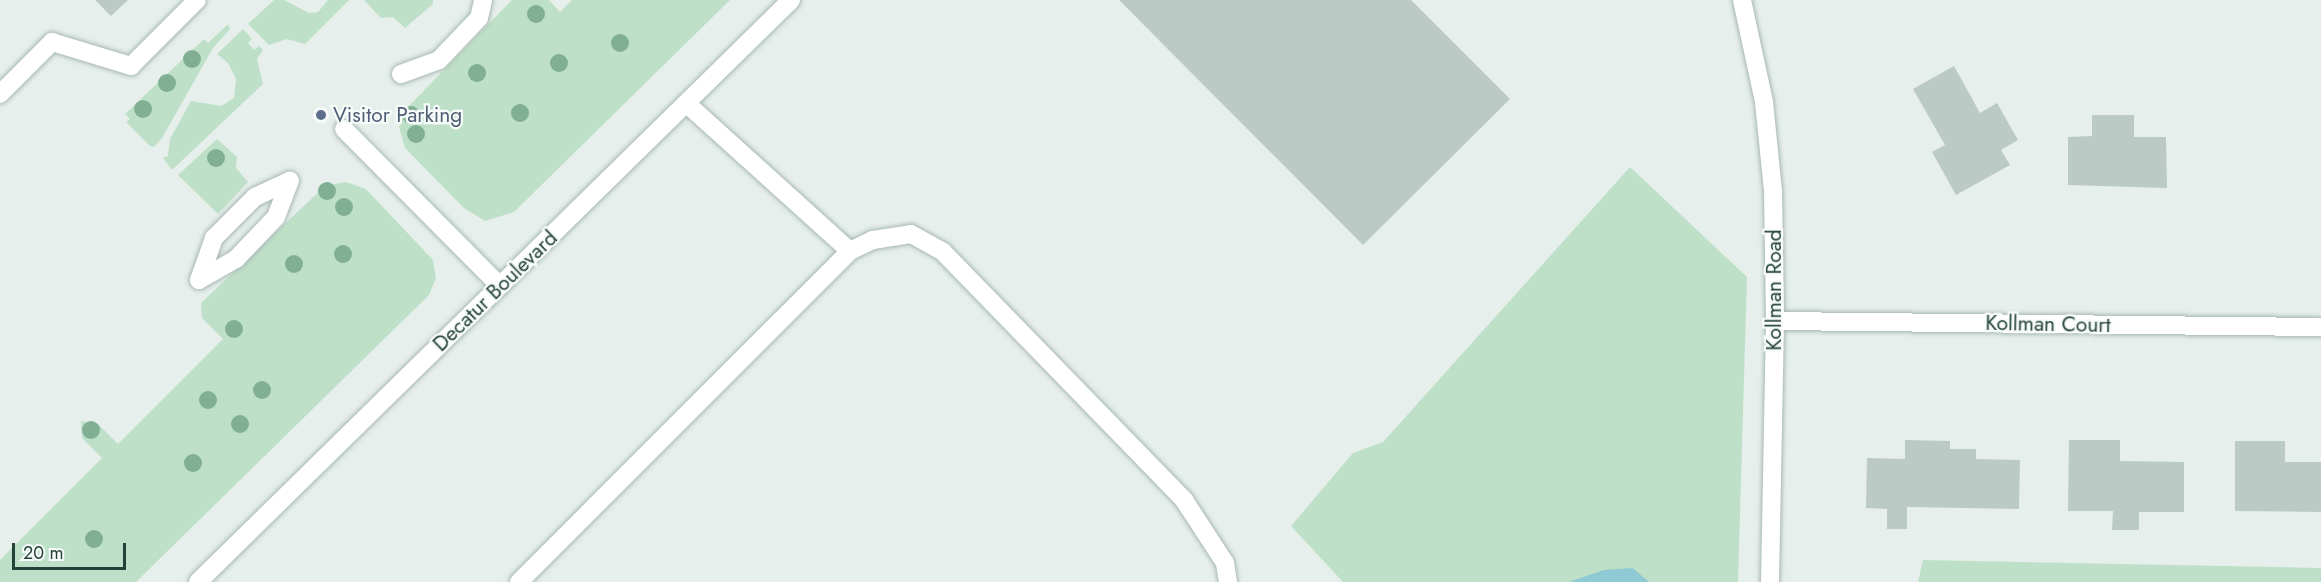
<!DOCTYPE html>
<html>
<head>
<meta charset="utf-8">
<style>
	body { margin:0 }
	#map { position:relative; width:2321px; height:582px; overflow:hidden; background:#e6efeb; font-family:Jost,sans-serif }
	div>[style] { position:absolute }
	.green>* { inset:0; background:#bfe0c8 }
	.water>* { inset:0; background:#8ec9d4 }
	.building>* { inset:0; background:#bbcac4 }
	.roads { filter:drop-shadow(0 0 2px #a8b8b2) drop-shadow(0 0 2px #a8b8b2) }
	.minor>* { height:18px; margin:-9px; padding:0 9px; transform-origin:9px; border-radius:9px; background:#fff }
	.trees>* { width:18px; height:18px; margin:-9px; border-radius:50%; background:#80af93 }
	.dots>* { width:16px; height:16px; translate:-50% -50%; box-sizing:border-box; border:3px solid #f7fbf9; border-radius:50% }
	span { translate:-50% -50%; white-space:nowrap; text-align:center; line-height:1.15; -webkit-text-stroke:4.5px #f7fbf9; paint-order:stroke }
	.service-label { font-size:21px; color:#4e5e75 }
	.left { translate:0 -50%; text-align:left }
	.street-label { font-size:21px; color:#24423a }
	.scale { position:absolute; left:12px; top:543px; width:114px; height:27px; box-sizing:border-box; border:3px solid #24423a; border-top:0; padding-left:8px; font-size:18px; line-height:21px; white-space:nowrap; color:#24423a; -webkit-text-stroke:4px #f7fbf9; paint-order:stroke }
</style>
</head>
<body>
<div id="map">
	<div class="green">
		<i style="clip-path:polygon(274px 0,284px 0,309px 13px,318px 12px,328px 0,349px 0,305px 44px,287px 39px,269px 45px,248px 24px)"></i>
		<i style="clip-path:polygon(364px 0,433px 0,433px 4px,405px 28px,393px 17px,381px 18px)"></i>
		<i style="clip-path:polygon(512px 0,549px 0,560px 12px,572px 0,730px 0,514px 212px,485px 221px,464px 208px,405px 148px,399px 127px,407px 108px)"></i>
		<i style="clip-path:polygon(228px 24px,230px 29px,213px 48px,162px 138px,154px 147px,150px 146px,126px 122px,130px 119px,125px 114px,204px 39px,208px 43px)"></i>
		<i style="clip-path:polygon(243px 29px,252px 39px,248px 43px,254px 50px,259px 46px,263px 50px,257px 59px,263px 84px,172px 170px,163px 158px,168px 156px,170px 139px,191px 101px,221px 106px,234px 98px,236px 79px,228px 63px,217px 54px)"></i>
		<i style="clip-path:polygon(217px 139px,237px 157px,236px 168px,248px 182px,218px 214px,178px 175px)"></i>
		<i style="clip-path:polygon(1630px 167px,1747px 277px,1738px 582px,1649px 582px,1633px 568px,1569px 582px,1343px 582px,1291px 526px,1353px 453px,1383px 442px)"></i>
		<i style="clip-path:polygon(346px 182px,366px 189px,433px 260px,436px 278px,429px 295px,136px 582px,0 582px,0 560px,102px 458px,82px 438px,81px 421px,98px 424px,118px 444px,223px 339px,202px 318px,201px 303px,325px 186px)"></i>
		<i style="clip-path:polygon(1923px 560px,2321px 568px,2321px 582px,1918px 582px)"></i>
	</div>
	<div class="water">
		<i style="clip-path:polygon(1633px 568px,1649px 582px,1569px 582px,1604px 570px)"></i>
	</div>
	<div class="building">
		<i style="clip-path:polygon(95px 0,128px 0,111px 16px)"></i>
		<i style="clip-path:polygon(1119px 0,1411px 0,1510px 99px,1363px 245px)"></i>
		<i style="clip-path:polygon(1954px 66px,1980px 113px,1997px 103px,2018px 140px,2001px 150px,2010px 165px,1956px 195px,1932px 152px,1945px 145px,1913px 89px)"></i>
		<i style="clip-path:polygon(2092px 115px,2134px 115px,2134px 137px,2166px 137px,2167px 188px,2068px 185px,2068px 137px,2092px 136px)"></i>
		<i style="clip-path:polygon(1905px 440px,1950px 441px,1950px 449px,1976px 449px,1976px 459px,2020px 460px,2019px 509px,1907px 507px,1907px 529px,1887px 529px,1887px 509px,1866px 508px,1867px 458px,1905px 459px)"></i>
		<i style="clip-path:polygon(2069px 440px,2120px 440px,2120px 461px,2184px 462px,2184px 512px,2139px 512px,2139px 530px,2112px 530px,2113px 511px,2068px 511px)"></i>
		<i style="clip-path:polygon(2235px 441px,2285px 441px,2285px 462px,2321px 462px,2321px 512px,2235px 511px)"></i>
	</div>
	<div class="roads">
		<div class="minor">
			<i style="left:1742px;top:0;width:104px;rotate:77.8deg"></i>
			<i style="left:1764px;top:102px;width:89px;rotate:84.2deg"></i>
			<i style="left:1773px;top:191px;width:130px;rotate:89.1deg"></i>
			<i style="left:1775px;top:321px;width:261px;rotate:91.1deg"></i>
			<i style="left:401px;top:74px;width:40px;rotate:-20.2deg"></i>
			<i style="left:439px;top:60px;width:58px;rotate:-46.4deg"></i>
			<i style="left:479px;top:18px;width:18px;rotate:-77deg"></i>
			<i style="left:0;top:94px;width:74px;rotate:-45deg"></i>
			<i style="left:52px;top:42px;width:83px;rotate:16.9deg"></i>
			<i style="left:131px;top:66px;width:93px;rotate:-45deg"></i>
			<i style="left:686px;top:103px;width:221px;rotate:42.1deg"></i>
			<i style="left:850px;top:251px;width:25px;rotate:-26deg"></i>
			<i style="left:873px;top:240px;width:38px;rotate:-9deg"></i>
			<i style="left:911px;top:234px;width:37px;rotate:29deg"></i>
			<i style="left:943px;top:252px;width:346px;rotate:45.8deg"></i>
			<i style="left:1184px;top:500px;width:75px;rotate:56.9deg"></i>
			<i style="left:1225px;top:563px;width:19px;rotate:81deg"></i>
			<i style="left:344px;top:129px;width:221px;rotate:45.2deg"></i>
			<i style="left:199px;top:280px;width:45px;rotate:-70.3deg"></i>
			<i style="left:214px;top:238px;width:58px;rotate:-45deg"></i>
			<i style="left:255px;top:197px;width:38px;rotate:-25deg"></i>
			<i style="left:199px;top:280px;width:43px;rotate:-29.6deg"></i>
			<i style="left:236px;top:259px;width:58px;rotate:-46.4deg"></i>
			<i style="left:276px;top:217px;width:39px;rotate:-69deg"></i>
			<i style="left:1775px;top:321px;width:546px;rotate:0.63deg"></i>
			<i style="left:198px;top:582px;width:831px;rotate:-44.46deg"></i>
			<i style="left:519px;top:582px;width:468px;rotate:-45deg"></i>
		</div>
	</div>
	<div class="trees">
		<i style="left:536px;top:14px"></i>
		<i style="left:620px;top:43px"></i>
		<i style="left:192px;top:59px"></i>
		<i style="left:559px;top:63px"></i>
		<i style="left:477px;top:73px"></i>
		<i style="left:167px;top:83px"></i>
		<i style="left:143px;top:109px"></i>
		<i style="left:520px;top:113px"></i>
		<i style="left:411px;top:115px"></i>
		<i style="left:416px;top:134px"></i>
		<i style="left:216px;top:158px"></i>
		<i style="left:327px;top:191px"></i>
		<i style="left:344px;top:207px"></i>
		<i style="left:343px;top:254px"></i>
		<i style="left:294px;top:264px"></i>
		<i style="left:234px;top:329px"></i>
		<i style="left:262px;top:390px"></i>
		<i style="left:208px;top:400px"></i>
		<i style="left:240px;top:424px"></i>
		<i style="left:91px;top:430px"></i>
		<i style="left:193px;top:463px"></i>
		<i style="left:94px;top:539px"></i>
	</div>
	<div class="dots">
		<i style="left:321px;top:115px;background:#5c6f8a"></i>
	</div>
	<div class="service-label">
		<span class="left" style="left:333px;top:115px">Visitor Parking</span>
	</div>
	<div class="street-label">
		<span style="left:1774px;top:290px;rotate:-90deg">Kollman Road</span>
		<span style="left:495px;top:291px;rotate:-44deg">Decatur Boulevard</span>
		<span style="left:2048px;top:324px;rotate:1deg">Kollman Court</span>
	</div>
	<div class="scale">20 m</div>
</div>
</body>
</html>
